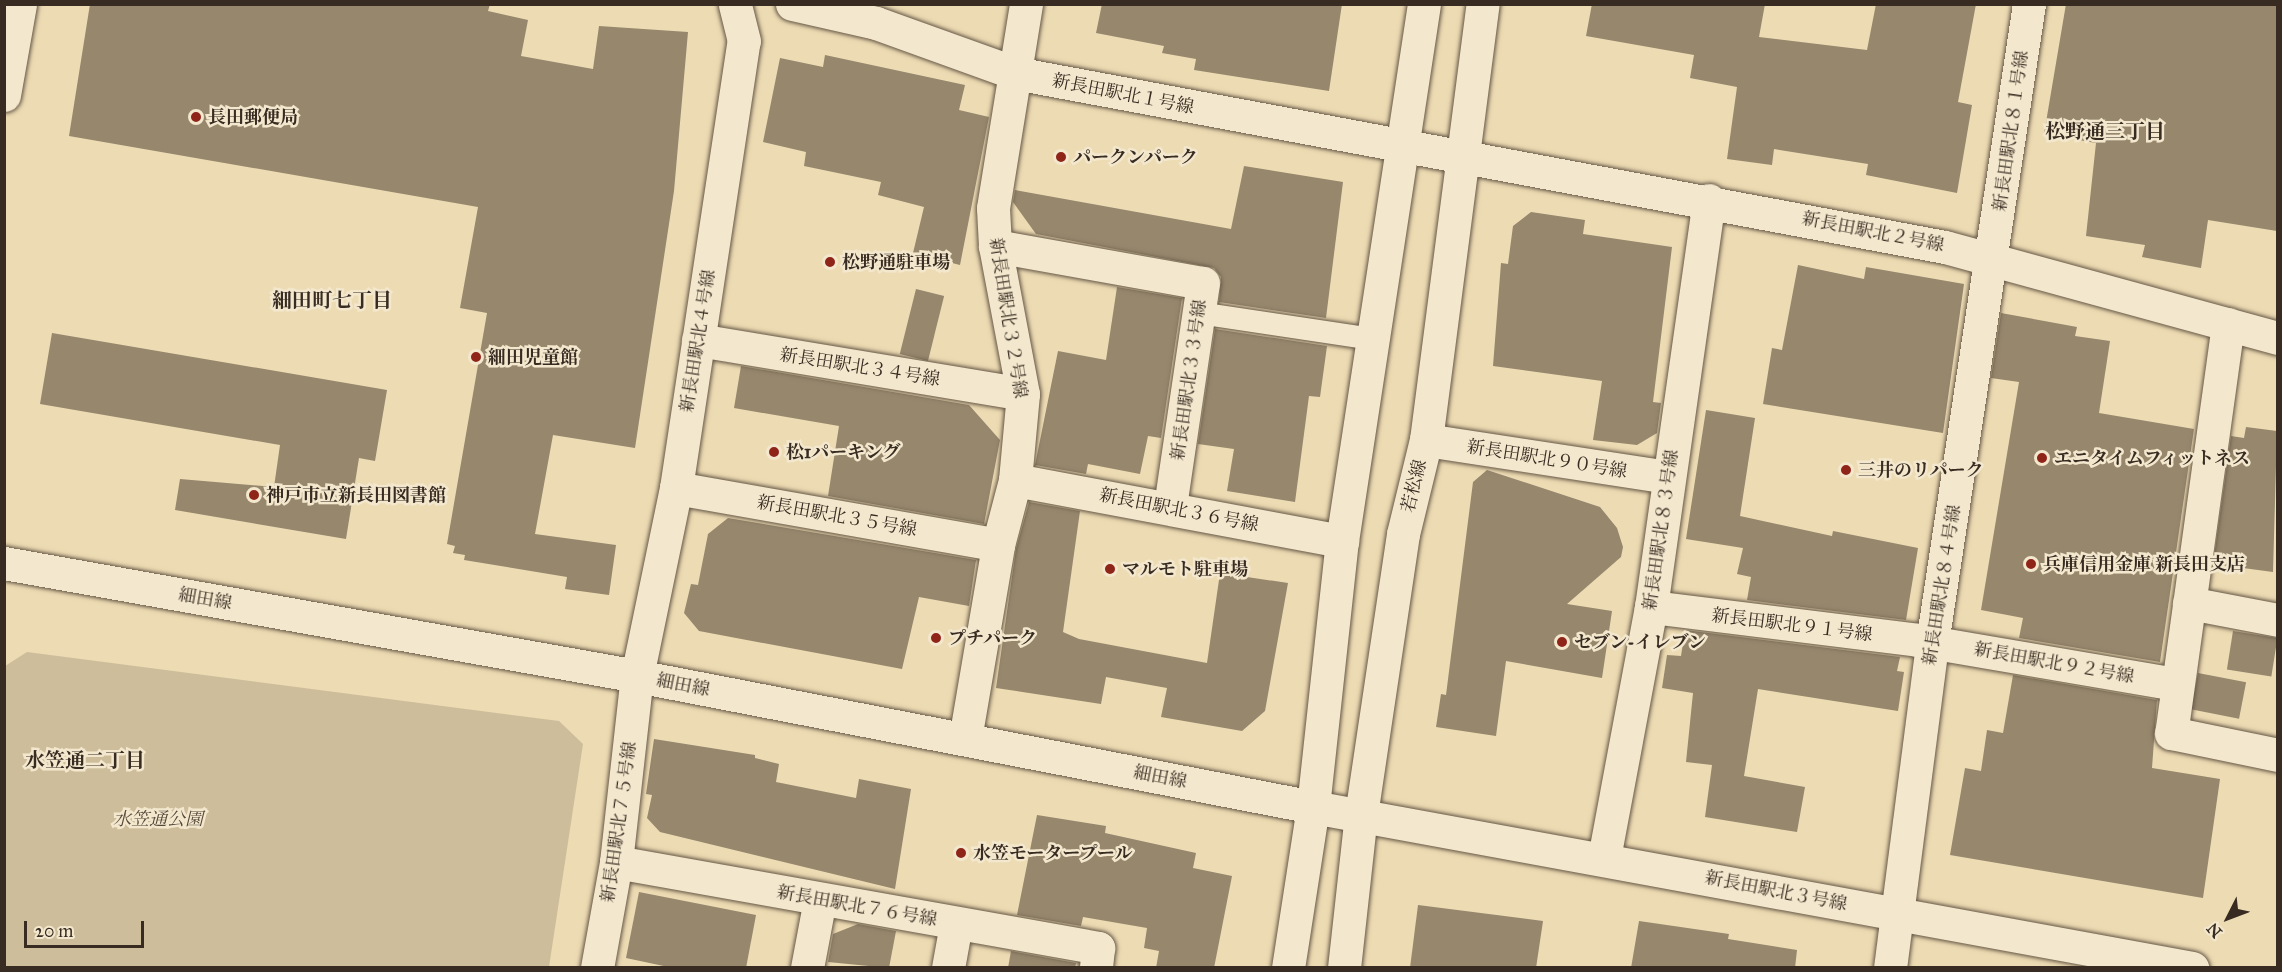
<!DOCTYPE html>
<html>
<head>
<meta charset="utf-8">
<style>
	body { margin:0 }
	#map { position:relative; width:2282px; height:972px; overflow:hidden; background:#eddbb3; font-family:"IM FELL Great Primer","Noto Serif JP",serif }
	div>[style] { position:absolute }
	.green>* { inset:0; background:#cebd9a }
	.building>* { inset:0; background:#96876d; transform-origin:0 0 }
	.roads { filter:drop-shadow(0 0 2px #655746) drop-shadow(0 0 2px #655746) }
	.service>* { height:22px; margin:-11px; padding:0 11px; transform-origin:11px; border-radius:11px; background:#f3e8ce }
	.minor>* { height:33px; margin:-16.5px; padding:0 16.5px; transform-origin:16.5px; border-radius:16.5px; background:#f3e8ce }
	.tertiary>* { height:33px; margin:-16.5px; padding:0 16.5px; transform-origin:16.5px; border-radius:16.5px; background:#f3e8ce }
	.dots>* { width:16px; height:16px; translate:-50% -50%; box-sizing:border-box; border:3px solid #f3e8ce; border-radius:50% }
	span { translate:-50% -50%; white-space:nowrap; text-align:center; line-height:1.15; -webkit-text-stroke:5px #f3e8ce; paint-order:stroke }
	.street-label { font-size:18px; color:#382b21 }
	.poi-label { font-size:18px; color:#382b21; font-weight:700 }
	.left { translate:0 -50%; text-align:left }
	.park-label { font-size:18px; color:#564839; font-style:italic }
	.neighbourhood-label { font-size:20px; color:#382b21; font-weight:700 }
	.frame { position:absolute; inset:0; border:6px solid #382b21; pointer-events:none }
	.north { position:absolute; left:2198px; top:888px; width:60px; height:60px; -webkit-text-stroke:4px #f3e8ce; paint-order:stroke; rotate:228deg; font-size:16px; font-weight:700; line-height:24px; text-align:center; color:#382b21 }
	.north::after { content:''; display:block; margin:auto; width:21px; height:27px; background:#382b21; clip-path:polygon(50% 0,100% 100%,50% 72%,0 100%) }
	.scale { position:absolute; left:24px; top:921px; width:120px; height:27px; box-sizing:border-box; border:3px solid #382b21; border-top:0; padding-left:8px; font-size:18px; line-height:21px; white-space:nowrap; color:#382b21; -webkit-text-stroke:4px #f3e8ce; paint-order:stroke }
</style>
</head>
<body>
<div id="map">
	<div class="green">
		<i style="clip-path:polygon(27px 652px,559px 721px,583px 744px,549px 967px,5px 967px,5px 666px)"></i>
	</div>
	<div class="building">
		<i style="clip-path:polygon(90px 4px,490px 4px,488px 11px,528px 20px,521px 56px,593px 69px,599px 26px,688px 32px,674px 191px,635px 448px,553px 435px,535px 534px,616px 545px,609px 595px,565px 589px,567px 577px,464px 560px,465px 555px,453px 553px,455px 546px,447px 544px,487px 313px,460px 308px,478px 207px,69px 136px)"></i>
		<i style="clip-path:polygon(1102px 4px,1342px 4px,1329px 91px,1194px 70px,1196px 59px,1162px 53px,1164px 46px,1096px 33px)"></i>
		<i style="clip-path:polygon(1592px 4px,1765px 4px,1759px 37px,1867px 50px,1876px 4px,1976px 4px,1958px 102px,1972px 105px,1957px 193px,1866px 175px,1868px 164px,1774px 149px,1772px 165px,1727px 159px,1737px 87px,1690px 78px,1694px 55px,1586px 36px)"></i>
		<i style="clip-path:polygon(2066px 4px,2277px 4px,2277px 231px,2208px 220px,2201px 268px,2142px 257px,2145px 245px,2086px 236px,2096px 143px,2044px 134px)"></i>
		<i style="clip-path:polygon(825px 55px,965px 85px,959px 110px,989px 117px,960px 265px,913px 253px,924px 207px,878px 195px,881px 182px,804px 166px,806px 152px,763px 142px,780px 58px,823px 67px)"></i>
		<i style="clip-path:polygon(1244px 166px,1343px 182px,1326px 318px,1219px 302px,1221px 277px,1214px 268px,1036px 234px,1013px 202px,1015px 190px,1231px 229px)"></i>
		<i style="clip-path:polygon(1531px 212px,1585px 220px,1583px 234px,1672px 247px,1653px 402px,1661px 403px,1657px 433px,1637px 445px,1593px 440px,1602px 381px,1493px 366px,1501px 263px,1508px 264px,1513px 226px)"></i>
		<i style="clip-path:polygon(1798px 265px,1864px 279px,1866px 267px,1964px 284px,1943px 433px,1763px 404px,1772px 348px,1782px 350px)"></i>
		<i style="clip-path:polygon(1117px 287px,1182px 298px,1161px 438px,1148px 436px,1140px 474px,1088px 464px,1086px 474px,1035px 465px,1058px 351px,1106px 360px)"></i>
		<i style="left:916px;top:289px;width:29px;height:67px;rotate:14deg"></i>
		<i style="clip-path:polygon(2001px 313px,2077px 327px,2075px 336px,2110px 341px,2099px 413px,2194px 429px,2160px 662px,2019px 638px,2023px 618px,1981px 610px,2019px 382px,1991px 378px)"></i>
		<i style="clip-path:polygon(1215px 329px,1327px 346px,1320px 397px,1309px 396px,1295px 502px,1227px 491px,1234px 449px,1198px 444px)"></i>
		<i style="clip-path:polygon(52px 333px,387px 390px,375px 461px,359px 458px,346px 539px,175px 510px,180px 479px,274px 487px,280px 445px,40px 404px)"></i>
		<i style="clip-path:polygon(741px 366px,969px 405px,1000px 440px,984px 524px,828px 496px,839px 426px,734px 408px)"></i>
		<i style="clip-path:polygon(1706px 410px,1755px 418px,1740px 516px,1832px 536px,1833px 531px,1918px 548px,1906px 620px,1747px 600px,1751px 577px,1737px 574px,1743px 548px,1686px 539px)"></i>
		<i style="clip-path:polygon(2246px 427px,2277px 431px,2273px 572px,2213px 564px,2231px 436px,2244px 438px)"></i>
		<i style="clip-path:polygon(1487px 470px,1600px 507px,1617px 528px,1623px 547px,1621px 557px,1567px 604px,1612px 611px,1602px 678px,1506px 661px,1496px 736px,1436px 727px,1441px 694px,1446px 695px,1473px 482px)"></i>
		<i style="clip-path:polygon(1029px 502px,1080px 511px,1063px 632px,1079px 639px,1207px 663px,1220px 573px,1288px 583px,1265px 711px,1242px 731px,1161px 717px,1167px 688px,1106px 677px,1101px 704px,996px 688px,1016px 549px)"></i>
		<i style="clip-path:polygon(728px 518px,976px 560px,969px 606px,919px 597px,902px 669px,699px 631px,684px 613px,691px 584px,698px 585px,708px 534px)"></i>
		<i style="clip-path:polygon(1685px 630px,1900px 657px,1897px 671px,1904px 672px,1898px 711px,1758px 689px,1744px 776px,1805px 787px,1797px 832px,1705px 817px,1712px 765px,1686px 762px,1693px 693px,1662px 688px,1667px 655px,1681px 656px)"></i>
		<i style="left:2233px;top:631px;width:45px;height:39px;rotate:9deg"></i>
		<i style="left:2198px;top:673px;width:49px;height:37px;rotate:11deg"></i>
		<i style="clip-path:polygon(2013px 675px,2157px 700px,2152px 768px,2220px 779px,2203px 898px,1950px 855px,1965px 768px,1981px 771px,1987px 730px,2003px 733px)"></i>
		<i style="clip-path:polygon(654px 739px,755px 755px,755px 758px,779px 764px,776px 782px,856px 798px,859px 779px,911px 789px,895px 889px,660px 832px,647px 818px,652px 795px,646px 794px)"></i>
		<i style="clip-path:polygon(1037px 815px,1106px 826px,1105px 833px,1196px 853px,1193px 868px,1232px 876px,1214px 968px,1156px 968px,1159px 951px,1144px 948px,1147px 928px,1083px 917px,1081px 926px,1017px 915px)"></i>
		<i style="clip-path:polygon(639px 892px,756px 915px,746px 968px,673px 968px,626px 958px)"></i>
		<i style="clip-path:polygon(1418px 905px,1543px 921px,1536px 968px,1410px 968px)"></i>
		<i style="clip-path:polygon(1639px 921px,1729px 934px,1728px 939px,1797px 950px,1795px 968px,1631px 968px)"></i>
		<i style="clip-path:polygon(858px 924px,896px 931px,889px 968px,828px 962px,833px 934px)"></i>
		<i style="clip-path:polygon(1011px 951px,1076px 963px,1075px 968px,1008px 968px)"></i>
	</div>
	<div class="roads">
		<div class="service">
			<i style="left:1199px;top:313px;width:177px;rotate:8.5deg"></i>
		</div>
		<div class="minor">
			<i style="left:792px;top:4px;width:86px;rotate:12.7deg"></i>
			<i style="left:876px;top:23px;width:148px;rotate:19.8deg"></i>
			<i style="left:1015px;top:73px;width:946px;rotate:10.6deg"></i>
			<i style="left:1945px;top:247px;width:345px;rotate:15.3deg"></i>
			<i style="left:995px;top:246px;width:211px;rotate:10.1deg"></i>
			<i style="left:1203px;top:283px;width:226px;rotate:98.4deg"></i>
			<i style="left:2228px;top:324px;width:413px;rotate:97.9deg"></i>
			<i style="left:2171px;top:733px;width:109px;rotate:11.6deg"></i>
			<i style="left:698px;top:340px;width:329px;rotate:9.4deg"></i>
			<i style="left:1426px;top:440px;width:245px;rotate:8.7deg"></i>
			<i style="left:1015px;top:480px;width:333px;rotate:10.6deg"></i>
			<i style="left:676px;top:488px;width:327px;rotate:10deg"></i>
			<i style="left:2189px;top:603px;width:91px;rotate:10.8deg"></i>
			<i style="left:1651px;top:607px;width:269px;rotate:7deg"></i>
			<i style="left:1918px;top:640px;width:261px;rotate:9.7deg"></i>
			<i style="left:965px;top:739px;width:197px;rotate:-80.3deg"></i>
			<i style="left:998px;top:545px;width:67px;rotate:-75.3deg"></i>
			<i style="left:1015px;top:480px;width:86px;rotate:-84.7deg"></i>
			<i style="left:1023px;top:394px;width:151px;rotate:-100.7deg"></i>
			<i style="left:995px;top:246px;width:38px;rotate:-93deg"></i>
			<i style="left:993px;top:208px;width:207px;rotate:-80.8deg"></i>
			<i style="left:1604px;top:858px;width:255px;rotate:-79.4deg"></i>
			<i style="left:1651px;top:607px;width:411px;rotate:-81.9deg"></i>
			<i style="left:616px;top:862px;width:490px;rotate:10.1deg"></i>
			<i style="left:1098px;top:948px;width:20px;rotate:96deg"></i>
			<i style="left:597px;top:968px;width:108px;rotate:-79.8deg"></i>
			<i style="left:616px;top:862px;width:187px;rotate:-83.6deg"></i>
			<i style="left:637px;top:676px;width:192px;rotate:-78.3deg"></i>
			<i style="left:676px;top:488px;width:452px;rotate:-81.4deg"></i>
			<i style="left:744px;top:41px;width:38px;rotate:-104deg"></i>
			<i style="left:807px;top:968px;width:70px;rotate:-79.3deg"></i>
			<i style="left:948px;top:968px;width:45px;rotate:-79.7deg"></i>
			<i style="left:1890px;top:968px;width:328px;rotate:-82.6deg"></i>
			<i style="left:1932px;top:643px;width:646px;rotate:-81.37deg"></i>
		</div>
		<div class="tertiary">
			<i style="left:4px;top:95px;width:92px;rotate:-80deg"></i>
			<i style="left:4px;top:563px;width:643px;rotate:10.12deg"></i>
			<i style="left:637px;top:676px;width:689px;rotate:10.97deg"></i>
			<i style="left:1313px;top:807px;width:894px;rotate:10.38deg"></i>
			<i style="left:1288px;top:968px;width:163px;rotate:-81.2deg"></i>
			<i style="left:1313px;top:807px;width:268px;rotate:-83.8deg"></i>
			<i style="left:1342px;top:541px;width:543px;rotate:-81.32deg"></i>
			<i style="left:1344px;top:968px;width:154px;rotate:-83.7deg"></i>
			<i style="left:1361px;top:815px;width:284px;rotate:-81.5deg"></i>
			<i style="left:1403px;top:534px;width:97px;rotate:-76.3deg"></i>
			<i style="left:1426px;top:440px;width:440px;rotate:-82.6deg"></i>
		</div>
	</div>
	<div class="dots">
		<i style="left:196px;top:117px;background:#8f2418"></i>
		<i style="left:1061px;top:157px;background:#8f2418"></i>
		<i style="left:830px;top:262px;background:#8f2418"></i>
		<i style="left:476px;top:357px;background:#8f2418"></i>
		<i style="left:774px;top:452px;background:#8f2418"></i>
		<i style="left:2042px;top:458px;background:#8f2418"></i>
		<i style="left:1846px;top:470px;background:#8f2418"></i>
		<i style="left:254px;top:495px;background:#8f2418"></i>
		<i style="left:2031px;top:564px;background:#8f2418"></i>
		<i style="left:1110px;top:569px;background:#8f2418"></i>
		<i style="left:936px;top:638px;background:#8f2418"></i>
		<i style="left:1562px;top:642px;background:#8f2418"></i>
		<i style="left:961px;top:853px;background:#8f2418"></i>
	</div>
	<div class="street-label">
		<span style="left:1123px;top:94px;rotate:11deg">新長田駅北１号線</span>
		<span style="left:2011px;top:131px;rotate:-82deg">新長田駅北８１号線</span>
		<span style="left:1873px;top:232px;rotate:11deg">新長田駅北２号線</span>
		<span style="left:1008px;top:318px;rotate:81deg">新長田駅北３２号線</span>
		<span style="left:698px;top:341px;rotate:-81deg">新長田駅北４号線</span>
		<span style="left:860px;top:367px;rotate:9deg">新長田駅北３４号線</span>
		<span style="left:1189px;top:380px;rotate:-82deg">新長田駅北３３号線</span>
		<span style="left:1547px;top:459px;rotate:9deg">新長田駅北９０号線</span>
		<span style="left:1414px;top:486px;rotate:-76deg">若松線</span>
		<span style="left:1179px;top:510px;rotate:11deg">新長田駅北３６号線</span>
		<span style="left:837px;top:516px;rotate:10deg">新長田駅北３５号線</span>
		<span style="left:1661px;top:530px;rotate:-82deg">新長田駅北８３号線</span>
		<span style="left:1942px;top:585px;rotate:-81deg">新長田駅北８４号線</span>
		<span style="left:205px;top:599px;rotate:10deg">細田線</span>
		<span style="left:1792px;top:625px;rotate:7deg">新長田駅北９１号線</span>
		<span style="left:2054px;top:663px;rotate:10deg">新長田駅北９２号線</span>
		<span style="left:683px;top:685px;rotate:11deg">細田線</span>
		<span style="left:1160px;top:777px;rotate:11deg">細田線</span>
		<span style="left:619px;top:822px;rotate:-82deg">新長田駅北７５号線</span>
		<span style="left:1776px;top:891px;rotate:11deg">新長田駅北３号線</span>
		<span style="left:857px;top:906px;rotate:10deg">新長田駅北７６号線</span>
	</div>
	<div class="poi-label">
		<span class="left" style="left:208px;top:117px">長田郵便局</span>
		<span class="left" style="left:1073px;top:157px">パークンパーク</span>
		<span class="left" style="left:842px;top:262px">松野通駐車場</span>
		<span class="left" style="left:488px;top:357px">細田児童館</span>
		<span class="left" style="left:786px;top:452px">松1パーキング</span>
		<span class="left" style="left:2054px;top:458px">エニタイムフィットネス</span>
		<span class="left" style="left:1858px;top:470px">三井のリパーク</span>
		<span class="left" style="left:266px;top:495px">神戸市立新長田図書館</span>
		<span class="left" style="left:2043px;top:564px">兵庫信用金庫 新長田支店</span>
		<span class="left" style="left:1122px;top:569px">マルモト駐車場</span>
		<span class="left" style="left:948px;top:638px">プチパーク</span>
		<span class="left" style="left:1574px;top:642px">セブン-イレブン</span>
		<span class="left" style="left:973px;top:853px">水笠モータープール</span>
	</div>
	<div class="park-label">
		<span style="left:158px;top:819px">水笠通公園</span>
	</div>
	<div class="neighbourhood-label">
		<span style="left:2105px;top:131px">松野通三丁目</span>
		<span style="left:332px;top:300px">細田町七丁目</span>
		<span style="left:85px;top:760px">水笠通二丁目</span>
	</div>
	<div class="frame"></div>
	<div class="north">N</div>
	<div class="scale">20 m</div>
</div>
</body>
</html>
